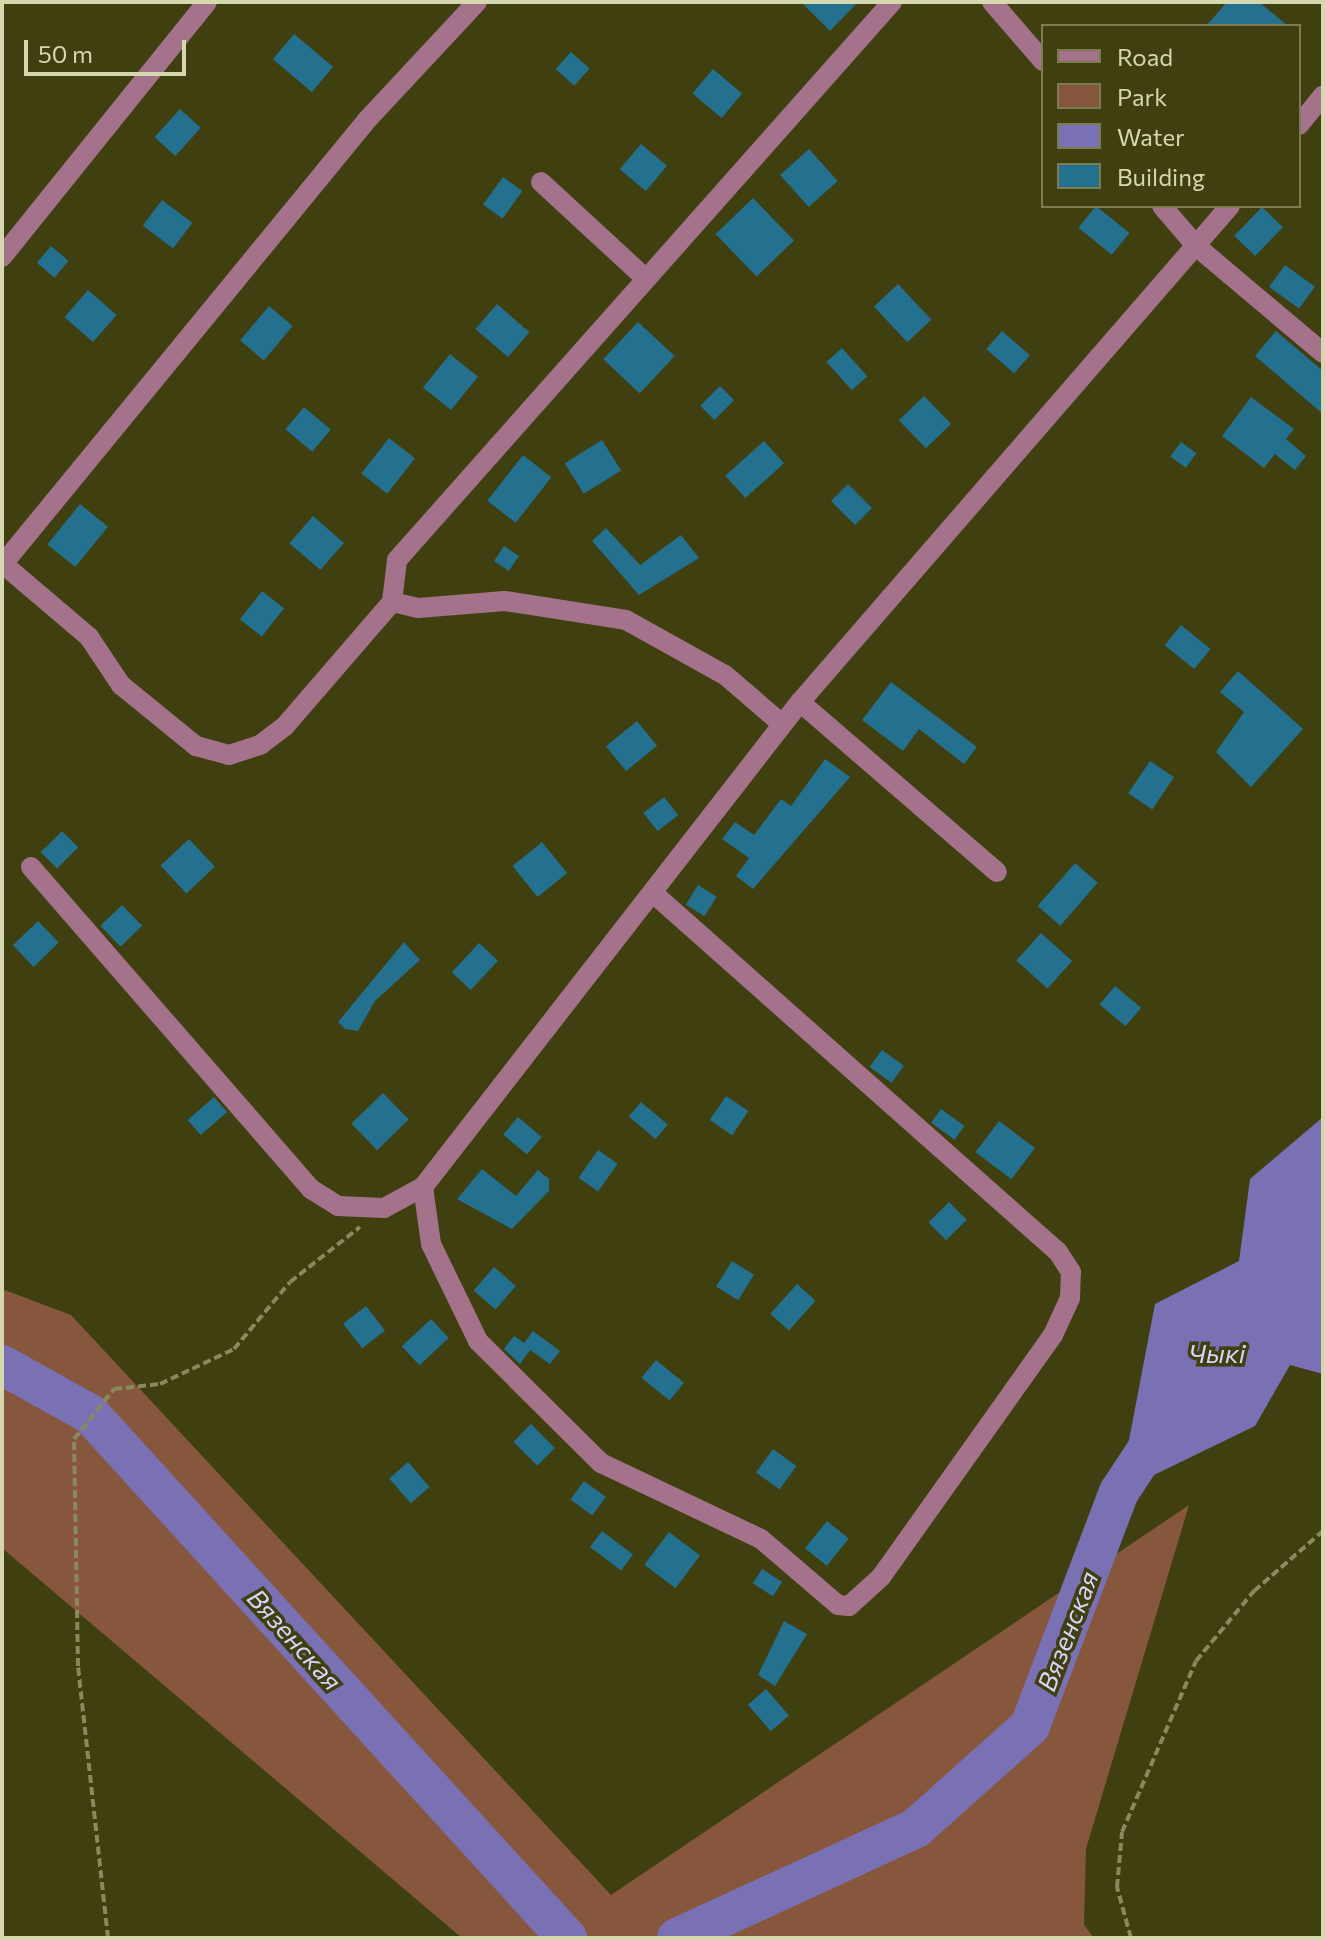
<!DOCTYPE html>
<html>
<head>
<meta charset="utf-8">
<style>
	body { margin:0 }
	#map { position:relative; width:1325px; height:1940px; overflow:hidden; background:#3f3f10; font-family:Commissioner,sans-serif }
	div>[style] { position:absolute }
	.green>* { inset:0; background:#86573c }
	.water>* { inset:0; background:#7a70b4 }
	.river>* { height:40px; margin:-20px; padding:0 20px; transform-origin:20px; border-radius:20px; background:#7a70b4 }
	.building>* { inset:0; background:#23708f; transform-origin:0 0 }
	.path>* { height:4px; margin-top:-2px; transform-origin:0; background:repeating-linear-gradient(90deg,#88895d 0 8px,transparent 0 12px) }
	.minor>* { height:20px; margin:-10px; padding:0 10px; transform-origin:10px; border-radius:10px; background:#a5728b }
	span { translate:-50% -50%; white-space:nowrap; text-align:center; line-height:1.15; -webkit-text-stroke:7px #3f3f10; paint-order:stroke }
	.water-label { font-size:26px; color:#d7d4fa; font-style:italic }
	.frame { position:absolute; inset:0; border:4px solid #d5d7ae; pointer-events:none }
	.legend { position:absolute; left:1041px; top:24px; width:260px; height:184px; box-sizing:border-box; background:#3f3f10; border:2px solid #7b7c4f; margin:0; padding:10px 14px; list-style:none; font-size:24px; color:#d5d7ae }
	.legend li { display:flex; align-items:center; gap:16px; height:40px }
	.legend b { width:40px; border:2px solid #7b7c4f }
	.scale { position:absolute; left:24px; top:40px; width:162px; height:36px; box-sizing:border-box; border:4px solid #d5d7ae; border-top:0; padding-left:10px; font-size:24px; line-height:28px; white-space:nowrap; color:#d5d7ae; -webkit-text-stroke:6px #3f3f10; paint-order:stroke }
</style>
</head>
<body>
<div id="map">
	<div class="green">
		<i style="clip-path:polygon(2px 1289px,71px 1315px,611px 1895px,1189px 1505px,1086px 1849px,1084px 1925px,1094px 1938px,462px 1938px,2px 1548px)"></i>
	</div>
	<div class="water">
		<i style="clip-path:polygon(1323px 1117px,1323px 1374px,1290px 1365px,1255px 1426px,1119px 1492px,1155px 1304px,1239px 1261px,1250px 1179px)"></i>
	</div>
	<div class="river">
		<i style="left:2px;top:1365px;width:101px;rotate:29.1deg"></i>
		<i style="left:90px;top:1414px;width:709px;rotate:47.69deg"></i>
		<i style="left:677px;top:1938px;width:263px;rotate:-24.7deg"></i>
		<i style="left:916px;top:1828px;width:153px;rotate:-41.8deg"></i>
		<i style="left:1030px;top:1726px;width:250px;rotate:-69.2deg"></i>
		<i style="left:1119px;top:1492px;width:53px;rotate:-56.6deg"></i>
	</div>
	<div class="building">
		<i style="clip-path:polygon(801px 2px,858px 2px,830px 31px)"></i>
		<i style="clip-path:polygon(1227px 2px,1259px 2px,1288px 26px,1206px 26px)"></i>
		<i style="left:294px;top:34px;width:51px;height:33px;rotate:40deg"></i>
		<i style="left:571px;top:52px;width:25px;height:23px;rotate:42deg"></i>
		<i style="left:713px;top:69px;width:38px;height:32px;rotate:40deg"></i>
		<i style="left:180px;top:109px;width:28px;height:38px;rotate:42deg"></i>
		<i style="left:641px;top:144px;width:34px;height:33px;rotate:40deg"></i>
		<i style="left:809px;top:149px;width:43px;height:39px;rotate:48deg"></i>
		<i style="left:503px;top:177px;width:24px;height:34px;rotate:36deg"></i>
		<i style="left:753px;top:198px;width:59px;height:52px;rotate:46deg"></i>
		<i style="left:162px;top:200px;width:38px;height:32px;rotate:37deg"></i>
		<i style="left:1096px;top:206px;width:43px;height:28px;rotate:39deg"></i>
		<i style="left:1262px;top:207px;width:29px;height:40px;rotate:44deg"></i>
		<i style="left:51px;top:246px;width:23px;height:22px;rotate:40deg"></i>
		<i style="left:1285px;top:265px;width:37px;height:27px;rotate:36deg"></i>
		<i style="left:898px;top:284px;width:49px;height:33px;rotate:47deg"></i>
		<i style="left:88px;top:290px;width:38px;height:36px;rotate:41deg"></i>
		<i style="left:497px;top:304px;width:43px;height:33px;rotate:41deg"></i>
		<i style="left:269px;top:306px;width:31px;height:45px;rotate:40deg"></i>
		<i style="left:638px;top:322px;width:50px;height:51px;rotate:43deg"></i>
		<i style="left:1002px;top:331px;width:37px;height:24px;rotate:41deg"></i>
		<i style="clip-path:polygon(1276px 331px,1323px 371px,1323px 414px,1255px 356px)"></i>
		<i style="left:842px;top:348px;width:38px;height:21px;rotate:48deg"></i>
		<i style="left:450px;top:354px;width:36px;height:43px;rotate:39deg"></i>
		<i style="left:720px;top:386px;width:20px;height:28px;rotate:45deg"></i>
		<i style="left:924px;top:396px;width:39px;height:35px;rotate:46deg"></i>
		<i style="clip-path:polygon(1251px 397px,1294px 429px,1286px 439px,1306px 456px,1295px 470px,1275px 454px,1264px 468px,1222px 436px)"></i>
		<i style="left:304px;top:407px;width:35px;height:29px;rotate:40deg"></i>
		<i style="left:389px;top:438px;width:33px;height:45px;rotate:38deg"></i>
		<i style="left:602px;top:440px;width:36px;height:44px;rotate:58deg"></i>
		<i style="left:764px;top:441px;width:30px;height:52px;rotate:48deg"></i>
		<i style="left:1181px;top:442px;width:19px;height:18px;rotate:36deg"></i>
		<i style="left:523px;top:455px;width:36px;height:58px;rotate:38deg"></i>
		<i style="left:848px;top:484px;width:34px;height:24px;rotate:45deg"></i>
		<i style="left:80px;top:504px;width:36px;height:52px;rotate:39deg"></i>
		<i style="left:313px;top:516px;width:41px;height:36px;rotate:41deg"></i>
		<i style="clip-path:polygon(606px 528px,640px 565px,681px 535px,699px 558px,639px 595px,592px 541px)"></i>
		<i style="left:504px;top:546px;width:18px;height:18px;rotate:34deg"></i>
		<i style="left:262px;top:591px;width:28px;height:36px;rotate:38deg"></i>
		<i style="left:1181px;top:625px;width:38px;height:26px;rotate:39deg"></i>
		<i style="clip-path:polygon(1238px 671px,1303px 729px,1251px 787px,1216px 752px,1244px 712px,1220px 692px)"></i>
		<i style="clip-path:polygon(891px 682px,977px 747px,964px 764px,919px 729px,903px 751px,862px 720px)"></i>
		<i style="left:637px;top:721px;width:32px;height:40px;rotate:51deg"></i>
		<i style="clip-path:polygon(825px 759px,850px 777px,753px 889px,736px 876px,749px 858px,722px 839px,735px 822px,754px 835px,781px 799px,791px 806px)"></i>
		<i style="left:1150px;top:761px;width:29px;height:39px;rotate:34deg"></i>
		<i style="left:664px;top:797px;width:23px;height:26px;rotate:52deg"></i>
		<i style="left:62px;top:831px;width:23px;height:30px;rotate:45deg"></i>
		<i style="left:189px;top:839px;width:38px;height:39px;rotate:47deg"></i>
		<i style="left:542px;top:842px;width:40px;height:38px;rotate:51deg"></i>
		<i style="left:1075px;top:863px;width:30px;height:57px;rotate:41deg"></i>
		<i style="left:698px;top:885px;width:22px;height:23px;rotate:32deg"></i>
		<i style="left:122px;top:905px;width:29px;height:30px;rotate:46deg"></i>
		<i style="left:38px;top:921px;width:30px;height:35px;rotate:46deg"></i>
		<i style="left:1041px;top:933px;width:42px;height:37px;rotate:42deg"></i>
		<i style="clip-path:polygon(404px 942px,420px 960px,375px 1001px,358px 1031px,345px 1029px,338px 1022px)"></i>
		<i style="left:479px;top:943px;width:26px;height:40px;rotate:43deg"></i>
		<i style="left:1115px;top:986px;width:34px;height:24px;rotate:40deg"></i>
		<i style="left:882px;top:1050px;width:27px;height:21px;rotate:36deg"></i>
		<i style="left:383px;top:1093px;width:37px;height:44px;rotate:46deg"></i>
		<i style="left:726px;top:1096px;width:27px;height:29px;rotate:34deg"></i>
		<i style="left:214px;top:1097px;width:20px;height:35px;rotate:49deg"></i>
		<i style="left:641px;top:1102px;width:35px;height:19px;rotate:40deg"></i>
		<i style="left:941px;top:1109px;width:29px;height:17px;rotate:36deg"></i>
		<i style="left:518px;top:1117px;width:31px;height:23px;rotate:40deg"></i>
		<i style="left:999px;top:1121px;width:45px;height:39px;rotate:37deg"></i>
		<i style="left:598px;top:1150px;width:24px;height:34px;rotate:35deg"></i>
		<i style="clip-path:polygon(482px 1169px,516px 1196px,538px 1170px,549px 1179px,549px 1191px,512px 1229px,457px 1199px)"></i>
		<i style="left:949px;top:1202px;width:25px;height:29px;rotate:45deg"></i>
		<i style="left:732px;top:1261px;width:26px;height:30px;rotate:32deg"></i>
		<i style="left:494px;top:1267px;width:29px;height:31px;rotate:41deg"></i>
		<i style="left:797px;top:1284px;width:25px;height:40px;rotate:42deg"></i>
		<i style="left:366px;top:1306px;width:31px;height:29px;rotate:52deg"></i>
		<i style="left:431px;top:1319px;width:26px;height:40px;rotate:47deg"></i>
		<i style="clip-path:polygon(533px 1331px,560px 1351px,550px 1364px,530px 1350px,520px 1364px,504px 1349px,514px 1336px,524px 1343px)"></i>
		<i style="left:656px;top:1360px;width:36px;height:23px;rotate:39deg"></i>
		<i style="left:531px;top:1424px;width:34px;height:25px;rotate:45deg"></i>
		<i style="left:773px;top:1449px;width:29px;height:29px;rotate:36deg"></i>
		<i style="left:408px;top:1462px;width:33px;height:25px;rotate:49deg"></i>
		<i style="left:584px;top:1481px;width:27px;height:23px;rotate:36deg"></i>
		<i style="left:827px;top:1521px;width:28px;height:35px;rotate:39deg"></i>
		<i style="left:602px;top:1531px;width:39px;height:20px;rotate:37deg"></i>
		<i style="left:669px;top:1532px;width:39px;height:41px;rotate:37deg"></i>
		<i style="left:762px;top:1569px;width:24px;height:17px;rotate:33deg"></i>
		<i style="clip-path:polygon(784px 1621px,807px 1634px,775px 1686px,758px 1675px)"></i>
		<i style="left:766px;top:1689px;width:35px;height:24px;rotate:49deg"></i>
	</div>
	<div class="path">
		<i style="left:108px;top:1938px;width:274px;rotate:-96.3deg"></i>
		<i style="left:78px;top:1666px;width:227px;rotate:-91deg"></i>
		<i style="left:74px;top:1439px;width:64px;rotate:-51.3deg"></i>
		<i style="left:114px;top:1389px;width:46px;rotate:-6.2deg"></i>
		<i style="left:160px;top:1384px;width:82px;rotate:-25.3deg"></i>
		<i style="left:234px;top:1349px;width:87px;rotate:-50.1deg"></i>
		<i style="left:290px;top:1282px;width:89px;rotate:-38.2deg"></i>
		<i style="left:1131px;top:1938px;width:53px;rotate:-105.4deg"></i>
		<i style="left:1117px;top:1887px;width:55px;rotate:-84.8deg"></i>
		<i style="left:1122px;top:1832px;width:186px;rotate:-66.6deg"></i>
		<i style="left:1196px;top:1661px;width:91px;rotate:-50.4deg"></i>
		<i style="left:1254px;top:1591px;width:91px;rotate:-41deg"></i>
	</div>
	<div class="minor">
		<i style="left:477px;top:2px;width:161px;rotate:133deg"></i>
		<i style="left:367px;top:120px;width:574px;rotate:129.35deg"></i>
		<i style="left:3px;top:564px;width:113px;rotate:40.3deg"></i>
		<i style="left:89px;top:637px;width:58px;rotate:56.3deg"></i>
		<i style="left:121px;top:685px;width:97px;rotate:39.1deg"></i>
		<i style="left:196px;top:746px;width:34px;rotate:15deg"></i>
		<i style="left:229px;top:755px;width:33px;rotate:-18deg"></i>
		<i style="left:260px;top:745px;width:31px;rotate:-37deg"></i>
		<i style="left:285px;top:726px;width:164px;rotate:-49.2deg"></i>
		<i style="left:392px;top:602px;width:42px;rotate:-83.2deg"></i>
		<i style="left:397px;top:560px;width:746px;rotate:-48.42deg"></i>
		<i style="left:992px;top:2px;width:78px;rotate:49.2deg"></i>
		<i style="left:1299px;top:125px;width:38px;rotate:-51deg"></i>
		<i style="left:541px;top:182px;width:139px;rotate:42.7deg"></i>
		<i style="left:1162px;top:206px;width:52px;rotate:49.6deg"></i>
		<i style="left:1196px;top:246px;width:166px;rotate:40.1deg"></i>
		<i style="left:2px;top:257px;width:327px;rotate:-51.2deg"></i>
		<i style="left:392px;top:602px;width:27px;rotate:13deg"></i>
		<i style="left:418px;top:608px;width:87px;rotate:-4.6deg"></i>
		<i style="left:505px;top:601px;width:122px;rotate:8.9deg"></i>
		<i style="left:626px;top:620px;width:113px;rotate:29.1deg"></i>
		<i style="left:725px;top:675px;width:75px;rotate:40.7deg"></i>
		<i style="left:800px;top:702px;width:260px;rotate:40.8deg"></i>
		<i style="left:31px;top:867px;width:427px;rotate:49deg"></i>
		<i style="left:311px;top:1189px;width:32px;rotate:32deg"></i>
		<i style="left:338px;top:1206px;width:46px;rotate:2.5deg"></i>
		<i style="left:384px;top:1208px;width:44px;rotate:-28.3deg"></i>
		<i style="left:423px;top:1187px;width:614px;rotate:-52.14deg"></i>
		<i style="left:800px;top:702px;width:656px;rotate:-49.08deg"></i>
		<i style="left:423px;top:1187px;width:58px;rotate:82deg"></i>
		<i style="left:431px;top:1244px;width:108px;rotate:64.1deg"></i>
		<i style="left:478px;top:1341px;width:173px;rotate:44.8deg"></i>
		<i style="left:601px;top:1463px;width:177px;rotate:25.4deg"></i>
		<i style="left:761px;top:1539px;width:101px;rotate:40.6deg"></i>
		<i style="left:838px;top:1605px;width:11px;rotate:5deg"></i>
		<i style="left:849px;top:1606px;width:43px;rotate:-42.2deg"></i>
		<i style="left:881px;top:1577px;width:297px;rotate:-54.6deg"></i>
		<i style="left:1053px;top:1335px;width:41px;rotate:-65.3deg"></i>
		<i style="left:1070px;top:1298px;width:26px;rotate:-88deg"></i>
		<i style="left:1071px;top:1272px;width:24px;rotate:-123deg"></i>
		<i style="left:1058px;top:1252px;width:540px;rotate:-138.45deg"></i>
	</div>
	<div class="water-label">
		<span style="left:1217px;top:1353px">Чыкі</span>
		<span style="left:1067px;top:1631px;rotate:-69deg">Вязенская</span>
		<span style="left:295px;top:1639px;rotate:48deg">Вязенская</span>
	</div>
	<div class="frame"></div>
	<ul class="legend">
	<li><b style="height:10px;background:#a5728b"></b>Road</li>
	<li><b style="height:22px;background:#86573c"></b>Park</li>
	<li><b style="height:22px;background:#7a70b4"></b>Water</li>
	<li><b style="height:22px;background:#23708f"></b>Building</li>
	</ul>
	<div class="scale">50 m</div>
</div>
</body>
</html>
